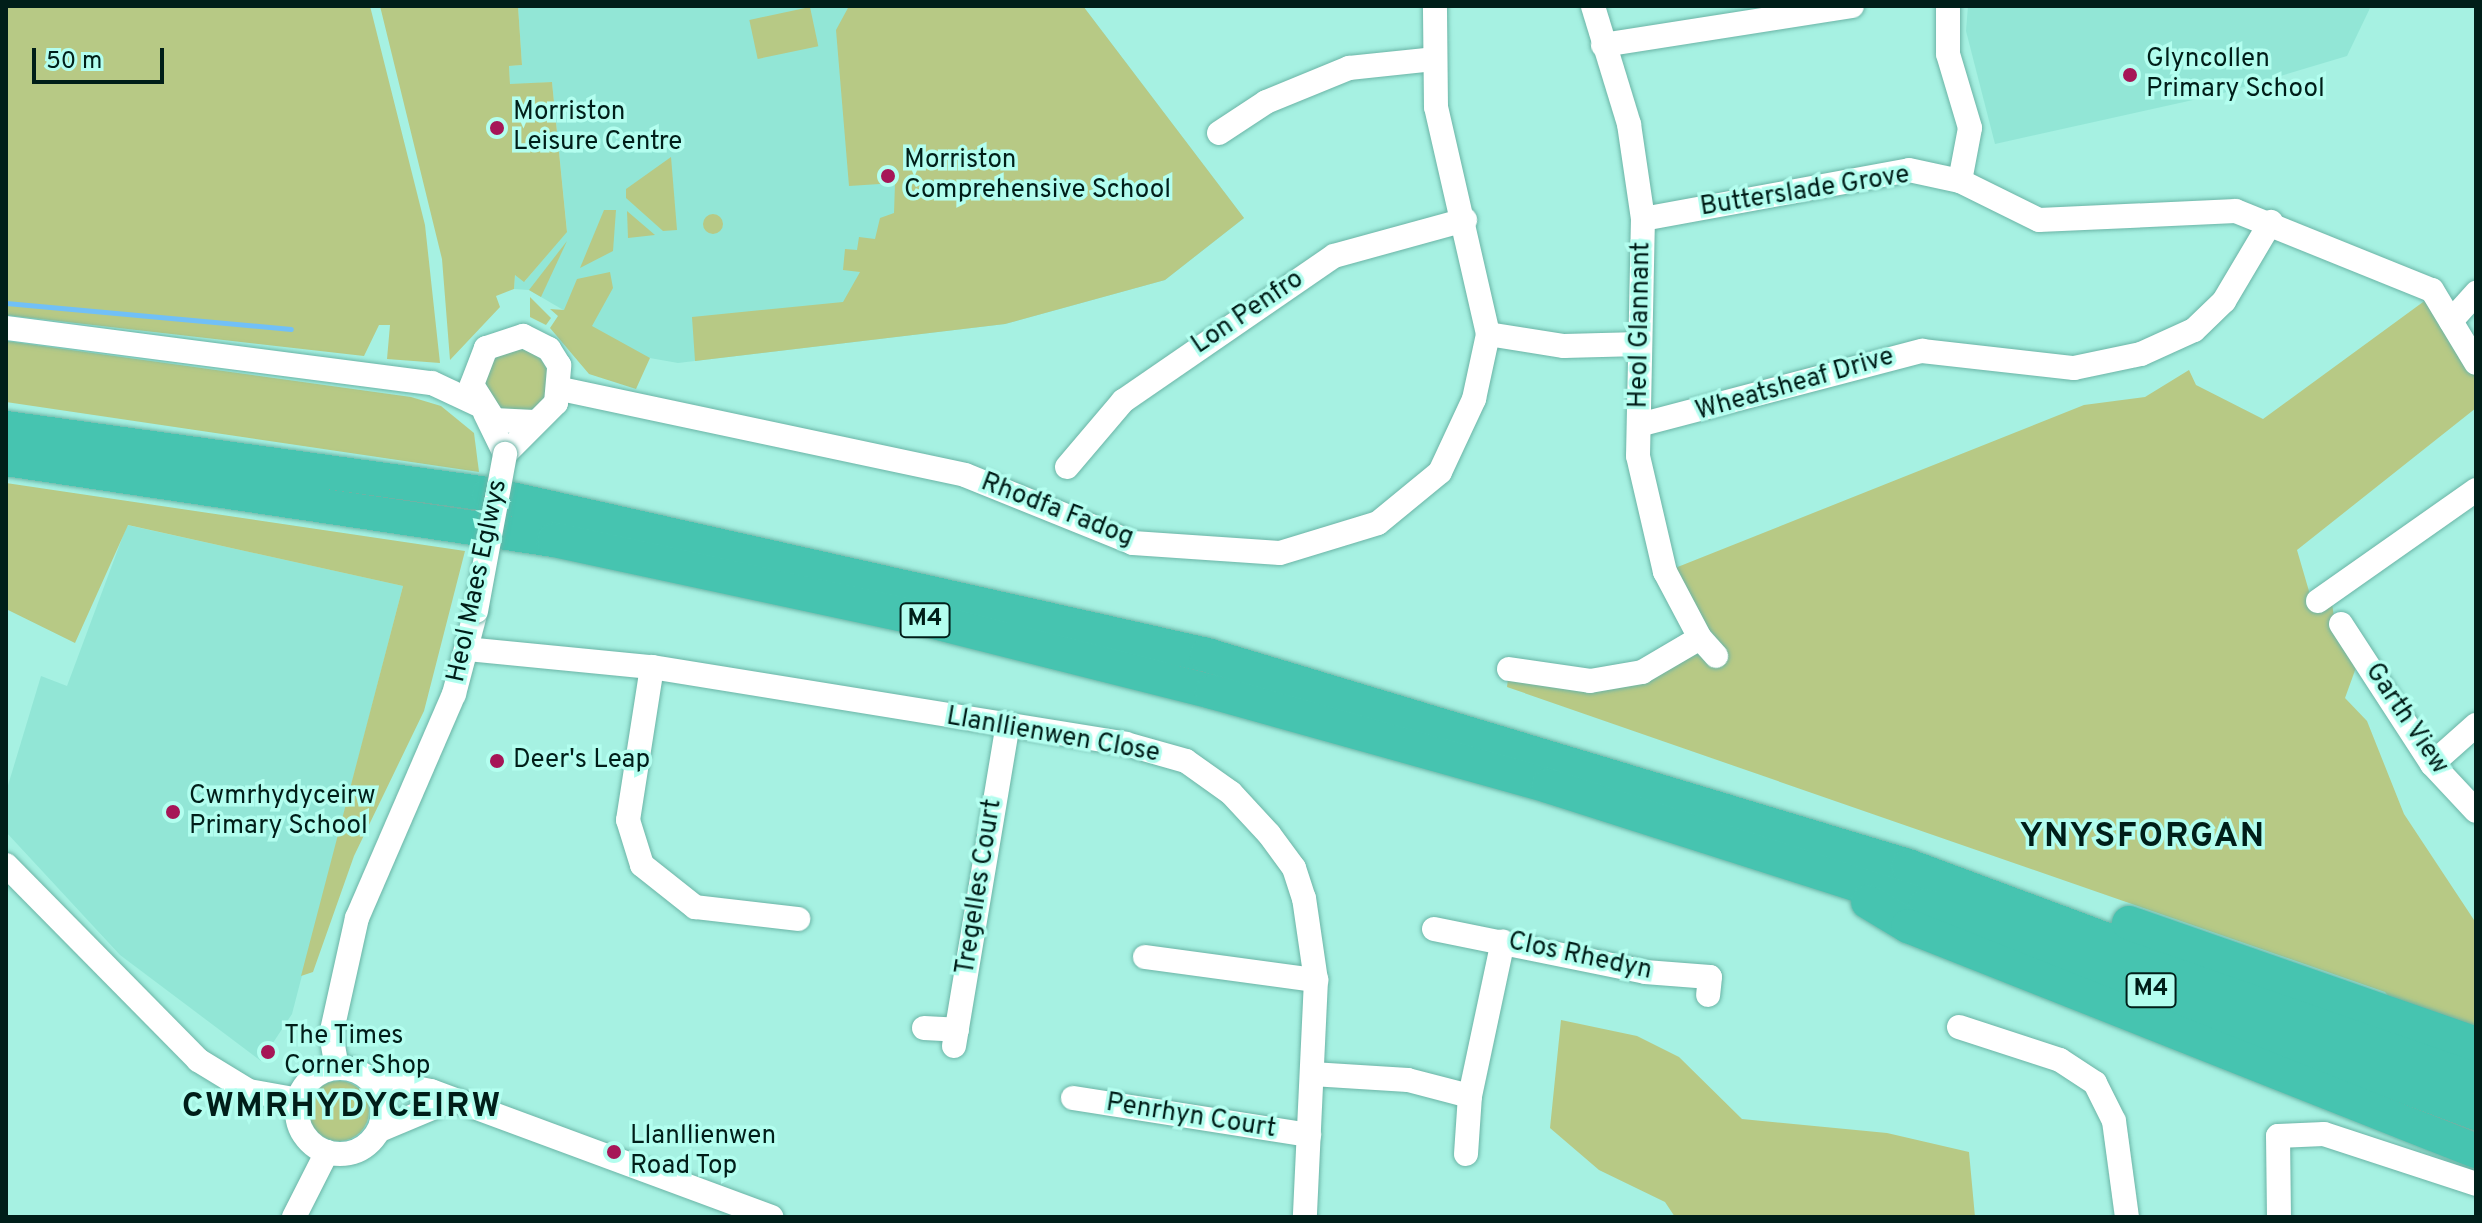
<!DOCTYPE html>
<html>
<head>
<meta charset="utf-8">
<style>
	body { margin:0 }
	#map { position:relative; width:2482px; height:1223px; overflow:hidden; background:#a6f1e2; font-family:Overpass,sans-serif }
	div>[style] { position:absolute }
	.built>* { inset:0; background:#92e6d6 }
	.green>* { inset:0; background:#b7c985; transform-origin:0 0 }
	.round { border-radius:50% }
	.stream>* { height:5px; margin:-2.5px; padding:0 2.5px; transform-origin:2.5px; border-radius:2.5px; background:#71c0f7 }
	.roads { filter:drop-shadow(0 0 2px #6bb4a6) drop-shadow(0 0 2px #6bb4a6) }
	.minor>* { height:24px; margin:-12px; padding:0 12px; transform-origin:12px; border-radius:12px; background:#fff }
	.minor>.ring { margin:-12px; padding:0; box-sizing:content-box; background:none; border:24px solid #fff; border-radius:50% }
	.highway>* { height:34px; margin:-17px; padding:0 17px; transform-origin:17px; border-radius:17px; background:#46c4b0 }
	.bridges { filter:drop-shadow(0 0 2px #6bb4a6) drop-shadow(0 0 2px #6bb4a6) }
	.minor-bridge>* { height:24px; margin:-12px; padding:0 12px; transform-origin:12px; border-radius:12px; background:#fff }
	.dots>* { width:22px; height:22px; translate:-50% -50%; box-sizing:border-box; border:4px solid #b3feef; border-radius:50% }
	span { translate:-50% -50%; white-space:nowrap; text-align:center; line-height:1.15; -webkit-text-stroke:7px #b3feef; paint-order:stroke }
	.shield-label span { padding:2px 6px; background:#b3feef; border:2px solid; border-radius:6px; -webkit-text-stroke-width:0 }
	.shield-label { font-size:24px; color:#001e19; font-weight:700 }
	.poi-label { font-size:26px; color:#001e19 }
	.left { translate:0 -50%; text-align:left }
	.street-label { font-size:26px; color:#001e19 }
	.district-label { font-size:34px; color:#001e19; font-weight:700; letter-spacing:2px }
	.frame { position:absolute; inset:0; border:8px solid #001e19; pointer-events:none }
	.scale { position:absolute; left:32px; top:48px; width:132px; height:36px; box-sizing:border-box; border:4px solid #001e19; border-top:0; padding-left:10px; font-size:24px; line-height:28px; white-space:nowrap; color:#001e19; -webkit-text-stroke:6px #b3feef; paint-order:stroke }
</style>
</head>
<body>
<div id="map">
	<div class="built">
		<i style="clip-path:polygon(518px 6px,1083px 6px,1244px 218px,1165px 280px,1005px 324px,678px 363px,644px 357px,529px 290px,514px 289px,515px 275px,525px 281px,567px 231px,552px 82px,510px 85px,509px 66px,522px 65px)"></i>
		<i style="clip-path:polygon(1968px 6px,2371px 6px,2347px 56px,2220px 94px,1995px 144px,1966px 31px)"></i>
		<i style="clip-path:polygon(127px 525px,403px 586px,292px 1014px,261px 1061px,120px 955px,6px 832px,6px 792px,41px 676px,67px 686px)"></i>
	</div>
	<div class="green">
		<i style="clip-path:polygon(6px 6px,370px 6px,425px 225px,440px 363px,387px 359px,390px 325px,379px 325px,364px 356px,6px 315px)"></i>
		<i style="clip-path:polygon(380px 6px,518px 6px,522px 65px,509px 66px,510px 84px,552px 82px,567px 232px,524px 282px,515px 275px,514px 289px,496px 296px,500px 307px,450px 360px,442px 259px)"></i>
		<i style="clip-path:polygon(849px 6px,1083px 6px,1244px 218px,1165px 280px,1005px 324px,695px 361px,692px 317px,843px 302px,860px 272px,843px 270px,845px 249px,857px 250px,859px 237px,875px 239px,880px 218px,894px 213px,895px 183px,849px 186px,836px 30px)"></i>
		<i style="left:810px;top:7px;width:40px;height:62px;rotate:78deg"></i>
		<i style="clip-path:polygon(671px 157px,677px 230px,663px 231px,626px 198px,626px 189px)"></i>
		<i style="clip-path:polygon(604px 210px,616px 210px,613px 251px,580px 268px)"></i>
		<i style="clip-path:polygon(627px 211px,655px 235px,628px 238px)"></i>
		<i class="round" style="left:703px;top:214px;width:20px;height:20px"></i>
		<i style="clip-path:polygon(567px 241px,541px 297px,529px 290px)"></i>
		<i style="clip-path:polygon(610px 272px,613px 288px,592px 326px,650px 358px,636px 389px,589px 374px,550px 328px,558px 316px,550px 309px,564px 310px,577px 279px)"></i>
		<i style="clip-path:polygon(2434px 294px,2476px 362px,2476px 408px,2297px 550px,2311px 598px,2332px 603px,2336px 631px,2362px 651px,2345px 698px,2367px 721px,2404px 814px,2476px 923px,2476px 1031px,2395px 1004px,2385px 992px,1507px 687px,1509px 669px,1590px 681px,1699px 638px,1665px 572px,2084px 405px,2145px 397px,2189px 370px,2196px 385px,2263px 419px)"></i>
		<i style="clip-path:polygon(530px 297px,551px 318px,546px 325px,530px 317px)"></i>
		<i style="clip-path:polygon(6px 341px,411px 397px,441px 406px,474px 433px,479px 472px,6px 402px)"></i>
		<i class="round" style="left:485px;top:349px;width:64px;height:64px"></i>
		<i style="clip-path:polygon(6px 483px,465px 551px,424px 711px,354px 856px,313px 972px,301px 976px,403px 586px,128px 525px,75px 643px,6px 609px)"></i>
		<i style="clip-path:polygon(1561px 1020px,1637px 1036px,1679px 1057px,1742px 1119px,1887px 1133px,1969px 1152px,1975px 1217px,1675px 1217px,1665px 1202px,1599px 1170px,1550px 1128px)"></i>
		<i class="round" style="left:309px;top:1081px;width:60px;height:60px"></i>
	</div>
	<div class="stream">
		<i style="left:6px;top:303px;width:286px;rotate:5.2deg"></i>
	</div>
	<div class="roads">
		<div class="minor">
			<i style="left:1948px;top:6px;width:48px;rotate:90deg"></i>
			<i style="left:1948px;top:54px;width:77px;rotate:73.4deg"></i>
			<i style="left:1970px;top:128px;width:54px;rotate:100.7deg"></i>
			<i style="left:1603px;top:45px;width:252px;rotate:-8.9deg"></i>
			<i style="left:1219px;top:133px;width:56px;rotate:-33.4deg"></i>
			<i style="left:1266px;top:102px;width:90px;rotate:-22.3deg"></i>
			<i style="left:1349px;top:68px;width:85px;rotate:-6deg"></i>
			<i style="left:1643px;top:219px;width:270px;rotate:-10.4deg"></i>
			<i style="left:1909px;top:170px;width:52px;rotate:12.2deg"></i>
			<i style="left:1960px;top:181px;width:88px;rotate:26.3deg"></i>
			<i style="left:2039px;top:220px;width:197px;rotate:-2.6deg"></i>
			<i style="left:2236px;top:211px;width:211px;rotate:22deg"></i>
			<i style="left:2432px;top:290px;width:85px;rotate:58.9deg"></i>
			<i style="left:2451px;top:321px;width:38px;rotate:-48deg"></i>
			<i style="left:6px;top:328px;width:430px;rotate:7.4deg"></i>
			<i style="left:432px;top:383px;width:52px;rotate:25.1deg"></i>
			<i style="left:1488px;top:334px;width:77px;rotate:9deg"></i>
			<i style="left:1564px;top:346px;width:76px;rotate:-1.5deg"></i>
			<i style="left:561px;top:389px;width:413px;rotate:12deg"></i>
			<i style="left:965px;top:475px;width:181px;rotate:22deg"></i>
			<i style="left:1133px;top:543px;width:147px;rotate:3.9deg"></i>
			<i style="left:1280px;top:553px;width:102px;rotate:-17deg"></i>
			<i style="left:1378px;top:523px;width:80px;rotate:-39.4deg"></i>
			<i style="left:1440px;top:472px;width:81px;rotate:-65deg"></i>
			<i style="left:1474px;top:399px;width:66px;rotate:-77.8deg"></i>
			<i style="left:1488px;top:334px;width:233px;rotate:-102.9deg"></i>
			<i style="left:1436px;top:107px;width:101px;rotate:-90.6deg"></i>
			<i style="left:485px;top:413px;width:46px;rotate:64deg"></i>
			<i style="left:505px;top:454px;width:72px;rotate:-45deg"></i>
			<i style="left:556px;top:403px;width:38px;rotate:-85deg"></i>
			<i style="left:559px;top:365px;width:19px;rotate:-122deg"></i>
			<i style="left:549px;top:349px;width:29px;rotate:-153deg"></i>
			<i style="left:523px;top:336px;width:39px;rotate:162deg"></i>
			<i style="left:486px;top:348px;width:40px;rotate:111deg"></i>
			<i style="left:472px;top:385px;width:41px;rotate:57.8deg"></i>
			<i style="left:494px;top:420px;width:40px;rotate:2.9deg"></i>
			<i style="left:1639px;top:425px;width:293px;rotate:-14.7deg"></i>
			<i style="left:1922px;top:351px;width:153px;rotate:6.4deg"></i>
			<i style="left:2074px;top:368px;width:68px;rotate:-11.8deg"></i>
			<i style="left:2141px;top:354px;width:58px;rotate:-24.4deg"></i>
			<i style="left:2194px;top:330px;width:42px;rotate:-44deg"></i>
			<i style="left:2224px;top:301px;width:92px;rotate:-59.3deg"></i>
			<i style="left:1067px;top:467px;width:87px;rotate:-49.7deg"></i>
			<i style="left:1123px;top:401px;width:256px;rotate:-34.5deg"></i>
			<i style="left:1334px;top:256px;width:136px;rotate:-15.4deg"></i>
			<i style="left:2318px;top:601px;width:193px;rotate:-35.1deg"></i>
			<i style="left:2341px;top:624px;width:167px;rotate:57deg"></i>
			<i style="left:2432px;top:764px;width:64px;rotate:46.9deg"></i>
			<i style="left:1700px;top:638px;width:24px;rotate:48deg"></i>
			<i style="left:467px;top:649px;width:186px;rotate:5.6deg"></i>
			<i style="left:652px;top:667px;width:480px;rotate:9.2deg"></i>
			<i style="left:1126px;top:744px;width:62px;rotate:15.8deg"></i>
			<i style="left:1186px;top:761px;width:55px;rotate:35.4deg"></i>
			<i style="left:1231px;top:793px;width:56px;rotate:47.2deg"></i>
			<i style="left:1269px;top:834px;width:42px;rotate:53.7deg"></i>
			<i style="left:1294px;top:868px;width:32px;rotate:72deg"></i>
			<i style="left:1304px;top:898px;width:83px;rotate:81.7deg"></i>
			<i style="left:1316px;top:980px;width:237px;rotate:92.7deg"></i>
			<i style="left:652px;top:667px;width:155px;rotate:98.9deg"></i>
			<i style="left:628px;top:820px;width:47px;rotate:72.7deg"></i>
			<i style="left:642px;top:865px;width:68px;rotate:38.4deg"></i>
			<i style="left:695px;top:907px;width:104px;rotate:6.6deg"></i>
			<i style="left:1509px;top:669px;width:82px;rotate:8.4deg"></i>
			<i style="left:1590px;top:681px;width:53px;rotate:-9.8deg"></i>
			<i style="left:1642px;top:672px;width:67px;rotate:-30.4deg"></i>
			<i style="left:1700px;top:638px;width:75px;rotate:-117.9deg"></i>
			<i style="left:1665px;top:572px;width:119px;rotate:-103.1deg"></i>
			<i style="left:1638px;top:456px;width:237px;rotate:-88.8deg"></i>
			<i style="left:1643px;top:219px;width:96px;rotate:-98.4deg"></i>
			<i style="left:1629px;top:124px;width:123px;rotate:-107deg"></i>
			<i style="left:2432px;top:764px;width:59px;rotate:-41.6deg"></i>
			<i style="left:6px;top:865px;width:274px;rotate:45.4deg"></i>
			<i style="left:198px;top:1060px;width:60px;rotate:31.3deg"></i>
			<i style="left:249px;top:1091px;width:51px;rotate:10.2deg"></i>
			<i style="left:1434px;top:929px;width:215px;rotate:11.5deg"></i>
			<i style="left:1645px;top:972px;width:65px;rotate:4.4deg"></i>
			<i style="left:1710px;top:977px;width:18px;rotate:96deg"></i>
			<i style="left:1145px;top:957px;width:173px;rotate:7.7deg"></i>
			<i style="left:1959px;top:1027px;width:106px;rotate:18.1deg"></i>
			<i style="left:2060px;top:1060px;width:42px;rotate:33.3deg"></i>
			<i style="left:2095px;top:1083px;width:42px;rotate:63.4deg"></i>
			<i style="left:2114px;top:1121px;width:97px;rotate:82.3deg"></i>
			<i style="left:924px;top:1028px;width:33px;rotate:3deg"></i>
			<i style="left:954px;top:1046px;width:322px;rotate:-80.5deg"></i>
			<i style="left:337px;top:1068px;width:34px;rotate:-100deg"></i>
			<i style="left:331px;top:1035px;width:120px;rotate:-77.5deg"></i>
			<i style="left:357px;top:918px;width:244px;rotate:-66.6deg"></i>
			<i style="left:454px;top:694px;width:86px;rotate:-75.2deg"></i>
			<i class="ring" style="left:297px;top:1068px;width:62px;height:62px"></i>
			<i style="left:1312px;top:1074px;width:96px;rotate:3.6deg"></i>
			<i style="left:1408px;top:1080px;width:64px;rotate:14.5deg"></i>
			<i style="left:370px;top:1079px;width:62px;rotate:11.1deg"></i>
			<i style="left:431px;top:1091px;width:363px;rotate:20.3deg"></i>
			<i style="left:1073px;top:1098px;width:239px;rotate:8.9deg"></i>
			<i style="left:380px;top:1130px;width:75px;rotate:-22.8deg"></i>
			<i style="left:1466px;top:1154px;width:58px;rotate:-86.1deg"></i>
			<i style="left:1470px;top:1096px;width:158px;rotate:-78deg"></i>
			<i style="left:294px;top:1217px;width:73px;rotate:-63.1deg"></i>
			<i style="left:2279px;top:1217px;width:81px;rotate:-90.7deg"></i>
			<i style="left:2278px;top:1136px;width:46px;rotate:-2.5deg"></i>
			<i style="left:2324px;top:1134px;width:160px;rotate:18.2deg"></i>
		</div>
		<div class="highway">
			<i style="left:6px;top:428px;width:487px;rotate:7.8deg"></i>
			<i style="left:489px;top:494px;width:736px;rotate:12.64deg"></i>
			<i style="left:1207px;top:655px;width:732px;rotate:16.75deg"></i>
			<i style="left:1908px;top:866px;width:606px;rotate:20.38deg"></i>
			<i style="left:6px;top:459px;width:554px;rotate:8.41deg"></i>
			<i style="left:554px;top:540px;width:376px;rotate:12.1deg"></i>
			<i style="left:922px;top:619px;width:299px;rotate:14.1deg"></i>
			<i style="left:1212px;top:692px;width:349px;rotate:15.6deg"></i>
			<i style="left:1548px;top:786px;width:396px;rotate:17.7deg"></i>
			<i style="left:1925px;top:906px;width:589px;rotate:20.59deg"></i>
			<i style="left:1868px;top:902px;width:47px;rotate:31deg"></i>
			<i style="left:1908px;top:926px;width:611px;rotate:21.61deg"></i>
			<i style="left:2129px;top:923px;width:367px;rotate:19.2deg"></i>
		</div>
	</div>
	<div class="bridges">
		<div class="minor-bridge">
			<i style="left:476px;top:611px;width:160px;rotate:-79.5deg"></i>
		</div>
	</div>
	<div class="dots">
		<i style="left:2130px;top:75px;background:#a61657"></i>
		<i style="left:497px;top:128px;background:#a61657"></i>
		<i style="left:888px;top:176px;background:#a61657"></i>
		<i style="left:497px;top:761px;background:#a61657"></i>
		<i style="left:173px;top:812px;background:#a61657"></i>
		<i style="left:268px;top:1052px;background:#a61657"></i>
		<i style="left:614px;top:1152px;background:#a61657"></i>
	</div>
	<div class="shield-label">
		<span style="left:925px;top:620px">M4</span>
		<span style="left:2151px;top:990px">M4</span>
	</div>
	<div class="poi-label">
		<span class="left" style="left:2146px;top:75px">Glyncollen<br>Primary School</span>
		<span class="left" style="left:513px;top:128px">Morriston<br>Leisure Centre</span>
		<span class="left" style="left:904px;top:176px">Morriston<br>Comprehensive School</span>
		<span class="left" style="left:513px;top:761px">Deer's Leap</span>
		<span class="left" style="left:189px;top:812px">Cwmrhydyceirw<br>Primary School</span>
		<span class="left" style="left:284px;top:1052px">The Times<br>Corner Shop</span>
		<span class="left" style="left:630px;top:1152px">Llanllienwen<br>Road Top</span>
	</div>
	<div class="street-label">
		<span style="left:1805px;top:192px;rotate:-9deg">Butterslade Grove</span>
		<span style="left:1248px;top:313px;rotate:-34deg">Lon Penfro</span>
		<span style="left:1641px;top:325px;rotate:-89deg">Heol Glannant</span>
		<span style="left:1795px;top:385px;rotate:-16deg">Wheatsheaf Drive</span>
		<span style="left:1057px;top:511px;rotate:21deg">Rhodfa Fadog</span>
		<span style="left:478px;top:581px;rotate:-78deg">Heol Maes Eglwys</span>
		<span style="left:2406px;top:719px;rotate:56deg">Garth View</span>
		<span style="left:1053px;top:736px;rotate:10deg">Llanllienwen Close</span>
		<span style="left:980px;top:887px;rotate:-81deg">Tregelles Court</span>
		<span style="left:1580px;top:957px;rotate:12deg">Clos Rhedyn</span>
		<span style="left:1191px;top:1117px;rotate:9deg">Penrhyn Court</span>
	</div>
	<div class="district-label">
		<span style="left:2143px;top:838px">YNYSFORGAN</span>
		<span style="left:342px;top:1108px">CWMRHYDYCEIRW</span>
	</div>
	<div class="frame"></div>
	<div class="scale">50 m</div>
</div>
</body>
</html>
